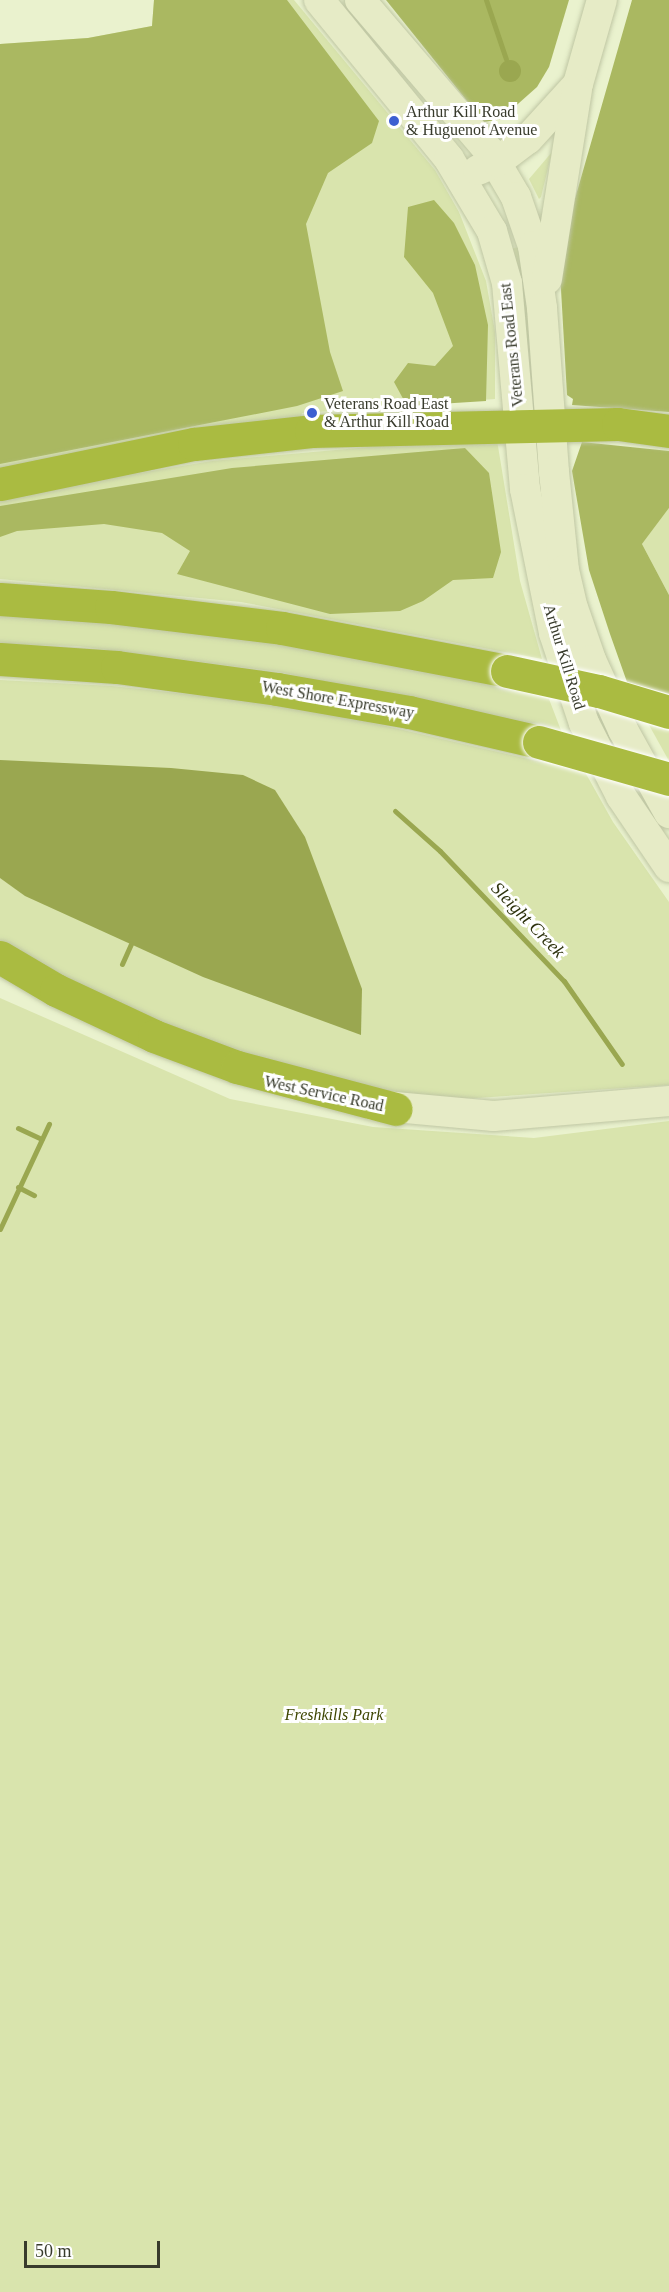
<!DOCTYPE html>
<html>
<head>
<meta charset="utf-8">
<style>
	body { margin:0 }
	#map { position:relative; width:669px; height:2292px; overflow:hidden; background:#eaf2ce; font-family:"Times New Roman",serif }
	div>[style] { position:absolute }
	.green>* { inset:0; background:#d9e4ad; transform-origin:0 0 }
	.forest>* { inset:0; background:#aab861 }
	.water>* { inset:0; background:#9aa750 }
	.round { border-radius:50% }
	.stream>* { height:5px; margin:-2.5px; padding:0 2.5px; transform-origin:2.5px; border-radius:2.5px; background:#9aa750 }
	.roads { filter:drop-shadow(0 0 2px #bfc6a3) drop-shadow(0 0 2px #bfc6a3) }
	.secondary>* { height:30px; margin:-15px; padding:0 15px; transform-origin:15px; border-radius:15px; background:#e6ebc6 }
	.highway>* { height:33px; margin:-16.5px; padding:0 16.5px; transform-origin:16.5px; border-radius:16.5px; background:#aabb41 }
	.bridges { filter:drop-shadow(0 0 2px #fff) drop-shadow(0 0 2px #fff) }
	.highway-bridge>* { height:33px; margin:-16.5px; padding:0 16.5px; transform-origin:16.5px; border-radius:16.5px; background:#aabb41 }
	.dots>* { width:16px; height:16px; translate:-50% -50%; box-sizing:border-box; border:3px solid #fff; border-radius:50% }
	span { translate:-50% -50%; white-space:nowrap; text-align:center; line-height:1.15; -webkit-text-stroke:6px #fff; paint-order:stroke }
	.poi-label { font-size:16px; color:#383b2c }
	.left { translate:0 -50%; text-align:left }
	.street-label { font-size:16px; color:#383b2c }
	.park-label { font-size:16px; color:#3d4500; font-style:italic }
	.water-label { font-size:18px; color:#2e330e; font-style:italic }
	.scale { position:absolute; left:24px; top:2241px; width:136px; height:27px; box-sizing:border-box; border:3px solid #383b2c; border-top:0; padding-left:8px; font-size:18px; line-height:21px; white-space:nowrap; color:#383b2c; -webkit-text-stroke:4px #fff; paint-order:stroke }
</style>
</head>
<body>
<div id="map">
	<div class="green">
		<i style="clip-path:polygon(154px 0,294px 0,435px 170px,459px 212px,486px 281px,495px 332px,495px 399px,302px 413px,300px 421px,0 476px,0 44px,88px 38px,152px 26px)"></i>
		<i style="clip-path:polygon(552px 152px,541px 197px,539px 199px,529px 179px)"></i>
		<i style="left:520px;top:247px;width:103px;height:11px;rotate:81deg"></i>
		<i style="clip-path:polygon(494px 436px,497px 440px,520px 581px,542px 659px,241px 602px,0 579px,0 496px,212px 461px)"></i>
		<i style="clip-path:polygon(669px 508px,669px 595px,642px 544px)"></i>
		<i style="clip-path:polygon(0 612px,291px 640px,497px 684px,549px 699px,562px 733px,280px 672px,77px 646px,0 644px)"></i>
		<i style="clip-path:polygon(0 680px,112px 686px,299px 706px,585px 772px,613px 822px,669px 902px,669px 1085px,432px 1101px,254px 1062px,119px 1007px,0 946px)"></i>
		<i style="clip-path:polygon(649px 725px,669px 731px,669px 761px)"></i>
		<i style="clip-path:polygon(0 998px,230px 1099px,373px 1127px,534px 1138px,669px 1121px,669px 2292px,0 2292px)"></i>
	</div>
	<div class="forest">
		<i style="clip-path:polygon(154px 0,287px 0,379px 121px,372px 143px,328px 173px,306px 224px,330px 352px,343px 391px,297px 406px,0 464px,0 44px,88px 38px,152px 26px)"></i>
		<i style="clip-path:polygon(386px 0,569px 0,549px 67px,537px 87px,501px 119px,484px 122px)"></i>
		<i style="clip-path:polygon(632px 0,669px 0,669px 412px,572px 405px,573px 399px,567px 395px,560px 272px,568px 223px)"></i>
		<i style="clip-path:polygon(434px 200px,454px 223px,475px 265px,488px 325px,486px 401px,407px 406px,394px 382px,408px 363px,435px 366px,453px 346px,433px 293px,404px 257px,408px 207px)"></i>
		<i style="clip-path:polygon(582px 442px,669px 451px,669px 508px,642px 544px,669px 595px,669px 694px,627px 682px,610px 634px,589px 570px,572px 471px)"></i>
		<i style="clip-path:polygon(465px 448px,489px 473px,501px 552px,493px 578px,453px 580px,423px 601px,400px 611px,330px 614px,177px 574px,190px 551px,162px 533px,104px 524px,17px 531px,0 537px,0 506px,232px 468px)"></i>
	</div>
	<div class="water">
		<i class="round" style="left:499px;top:60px;width:22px;height:22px"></i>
		<i style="clip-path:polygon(0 760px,171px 768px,243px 775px,275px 790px,305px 837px,362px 989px,361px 1035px,203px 977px,25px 896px,0 878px)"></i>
	</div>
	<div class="stream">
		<i style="left:486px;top:0;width:62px;rotate:71.3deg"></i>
		<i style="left:395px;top:811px;width:60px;rotate:41.6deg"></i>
		<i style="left:440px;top:851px;width:180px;rotate:46.4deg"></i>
		<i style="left:564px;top:981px;width:101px;rotate:55.1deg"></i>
		<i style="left:122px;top:964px;width:22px;rotate:-66deg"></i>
		<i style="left:18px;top:1128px;width:26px;rotate:25deg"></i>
		<i style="left:18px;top:1187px;width:18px;rotate:27deg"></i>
		<i style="left:0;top:1229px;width:116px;rotate:-65deg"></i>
	</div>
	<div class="roads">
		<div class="secondary">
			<i style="left:319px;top:0;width:205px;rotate:50.7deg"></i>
			<i style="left:449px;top:159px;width:84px;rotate:59.2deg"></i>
			<i style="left:492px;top:231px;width:54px;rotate:73.9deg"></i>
			<i style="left:507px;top:283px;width:207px;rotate:85deg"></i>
			<i style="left:525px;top:489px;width:147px;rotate:78.6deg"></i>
			<i style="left:554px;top:633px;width:95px;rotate:71.6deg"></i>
			<i style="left:584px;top:723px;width:82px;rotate:63.1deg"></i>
			<i style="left:621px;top:796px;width:86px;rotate:55.9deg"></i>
			<i style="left:360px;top:0;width:199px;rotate:49.5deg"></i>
			<i style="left:489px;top:151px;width:53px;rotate:59.6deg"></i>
			<i style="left:516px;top:197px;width:52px;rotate:70.9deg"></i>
			<i style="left:533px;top:246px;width:63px;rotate:81.7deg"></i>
			<i style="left:542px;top:308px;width:164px;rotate:85.8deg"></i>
			<i style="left:554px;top:472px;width:99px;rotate:84.2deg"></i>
			<i style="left:564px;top:570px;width:39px;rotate:77deg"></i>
			<i style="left:573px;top:608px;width:55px;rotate:70.9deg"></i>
			<i style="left:591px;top:660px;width:77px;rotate:65.4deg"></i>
			<i style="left:623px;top:730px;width:95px;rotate:61deg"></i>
			<i style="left:478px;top:170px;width:21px;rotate:-23deg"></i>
			<i style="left:497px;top:162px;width:39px;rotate:-37deg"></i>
			<i style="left:528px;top:139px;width:74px;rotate:-47.7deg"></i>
			<i style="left:578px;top:84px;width:87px;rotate:-74.1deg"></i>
			<i style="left:547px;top:279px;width:192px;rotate:-81deg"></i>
			<i style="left:373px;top:1105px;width:121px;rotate:5.2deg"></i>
			<i style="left:494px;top:1116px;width:176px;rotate:-4.9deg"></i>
		</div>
		<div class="highway">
			<i style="left:0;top:484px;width:198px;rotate:-11.7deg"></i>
			<i style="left:194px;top:444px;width:118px;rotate:-6.3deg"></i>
			<i style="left:311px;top:431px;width:307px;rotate:-1.3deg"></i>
			<i style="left:618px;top:424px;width:51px;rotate:7.8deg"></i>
			<i style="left:0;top:599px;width:111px;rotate:4.1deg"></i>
			<i style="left:111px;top:607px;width:172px;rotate:7deg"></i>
			<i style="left:282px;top:628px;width:229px;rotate:10.8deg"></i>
			<i style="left:0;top:659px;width:117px;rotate:3.9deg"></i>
			<i style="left:117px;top:667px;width:162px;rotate:7.8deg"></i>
			<i style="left:277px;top:689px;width:134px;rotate:9.9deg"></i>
			<i style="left:409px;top:712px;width:133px;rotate:13deg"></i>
			<i style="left:0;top:957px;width:65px;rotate:30.5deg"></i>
			<i style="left:56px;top:990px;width:108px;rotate:25.1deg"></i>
			<i style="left:154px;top:1036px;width:89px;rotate:20.5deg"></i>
			<i style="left:237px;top:1067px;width:164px;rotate:14.8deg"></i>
		</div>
	</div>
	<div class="bridges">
		<div class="highway-bridge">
			<i style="left:507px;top:671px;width:94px;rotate:12.3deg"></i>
			<i style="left:599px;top:691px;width:73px;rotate:16.7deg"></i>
			<i style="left:539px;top:742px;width:135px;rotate:15.9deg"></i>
		</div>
	</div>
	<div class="dots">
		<i style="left:394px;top:121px;background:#3d5fd1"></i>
		<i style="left:312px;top:413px;background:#3d5fd1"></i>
	</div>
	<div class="poi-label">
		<span class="left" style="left:406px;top:121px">Arthur Kill Road<br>&amp; Huguenot Avenue</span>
		<span class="left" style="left:324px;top:413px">Veterans Road East<br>&amp; Arthur Kill Road</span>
	</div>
	<div class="street-label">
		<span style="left:512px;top:345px;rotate:-96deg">Veterans Road East</span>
		<span style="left:564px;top:657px;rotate:73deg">Arthur Kill Road</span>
		<span style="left:338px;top:700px;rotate:10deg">West Shore Expressway</span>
		<span style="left:324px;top:1094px;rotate:12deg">West Service Road</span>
	</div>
	<div class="park-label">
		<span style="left:334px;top:1715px">Freshkills Park</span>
	</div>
	<div class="water-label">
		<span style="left:528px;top:920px;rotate:46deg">Sleight Creek</span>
	</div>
	<div class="scale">50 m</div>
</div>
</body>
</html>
